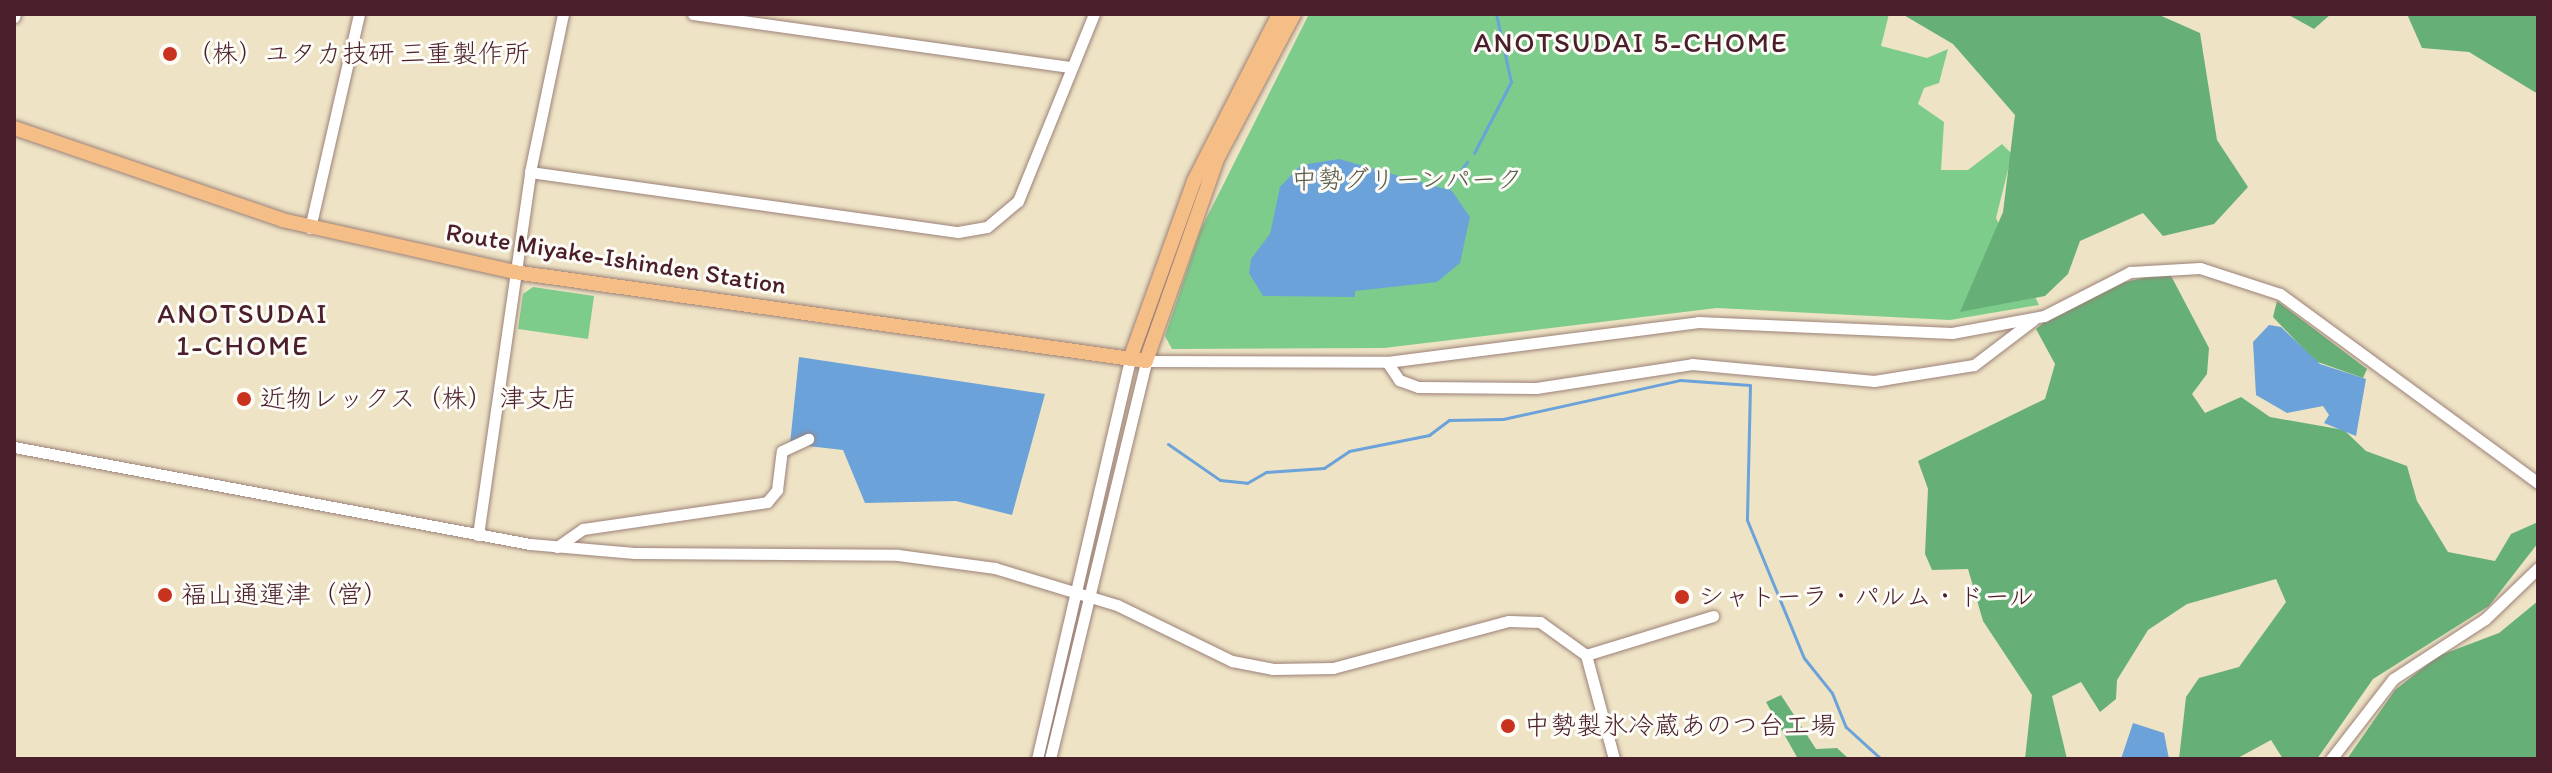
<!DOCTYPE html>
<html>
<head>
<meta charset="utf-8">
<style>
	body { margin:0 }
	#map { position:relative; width:2552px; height:773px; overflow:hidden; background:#eee3c5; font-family:Itim,"Klee One",sans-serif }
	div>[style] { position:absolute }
	.green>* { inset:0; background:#7ecc8c }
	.forest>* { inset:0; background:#66b078 }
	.water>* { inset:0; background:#6ba2d9 }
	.stream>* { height:3px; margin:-1.5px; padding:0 1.5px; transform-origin:1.5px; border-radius:1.5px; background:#6ba2d9 }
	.roads { filter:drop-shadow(0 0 2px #9c8178) drop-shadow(0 0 2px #9c8178) }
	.minor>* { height:11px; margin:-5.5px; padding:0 5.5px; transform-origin:5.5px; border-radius:5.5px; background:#fff }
	.major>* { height:14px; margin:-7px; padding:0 7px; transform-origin:7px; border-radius:7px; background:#f6be87 }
	.dots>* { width:22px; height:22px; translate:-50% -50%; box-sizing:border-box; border:4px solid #fdfcf7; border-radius:50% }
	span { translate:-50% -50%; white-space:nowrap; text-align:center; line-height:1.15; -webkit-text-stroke:6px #fdfcf7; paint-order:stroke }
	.poi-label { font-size:26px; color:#4a1f2b }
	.left { translate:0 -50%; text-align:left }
	.park-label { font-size:26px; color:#5c5c4d }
	.street-label { font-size:26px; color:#4a1f2b }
	.neighbourhood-label { font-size:28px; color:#4a1f2b; letter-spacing:2px }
	.frame { position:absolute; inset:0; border:16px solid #4a1f2b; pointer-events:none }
</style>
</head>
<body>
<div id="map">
	<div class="green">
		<i style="clip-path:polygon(1309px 14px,1889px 14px,1881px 46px,1927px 58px,1948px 49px,1939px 83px,1924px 88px,1918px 104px,1944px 122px,1941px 170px,1968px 170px,2002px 144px,2012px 154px,1996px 218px,2039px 305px,1950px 320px,1717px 308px,1384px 348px,1172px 349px,1165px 336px,1201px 229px)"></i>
		<i style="clip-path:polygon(533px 287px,594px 296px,588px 339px,518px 329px,523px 294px)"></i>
	</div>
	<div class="forest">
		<i style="clip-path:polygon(1902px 14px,2157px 14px,2200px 33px,2217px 140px,2248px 187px,2214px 224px,2163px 236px,2143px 213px,2080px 241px,2068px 274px,2045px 296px,1960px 312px,2003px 212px,2015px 115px,1953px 44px)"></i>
		<i style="clip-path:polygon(2287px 14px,2331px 14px,2314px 29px)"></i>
		<i style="clip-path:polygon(2407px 14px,2538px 14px,2538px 94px,2469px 52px,2422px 48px)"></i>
		<i style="clip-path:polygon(2169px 272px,2209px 348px,2207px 374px,2192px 394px,2205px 413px,2241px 397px,2270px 417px,2344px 430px,2366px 451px,2407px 466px,2417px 501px,2448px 552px,2495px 561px,2511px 534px,2538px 522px,2538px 543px,2489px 606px,2373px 679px,2317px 759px,2283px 759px,2271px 740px,2236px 759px,2179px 759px,2186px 697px,2199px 678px,2239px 667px,2286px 602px,2276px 579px,2187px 604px,2148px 630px,2117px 680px,2116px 699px,2100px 712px,2081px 682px,2052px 696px,2067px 759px,2025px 759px,2032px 695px,1983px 621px,1968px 569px,1932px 570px,1925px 554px,1928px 489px,1918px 461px,2045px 399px,2055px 364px,2036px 329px,2081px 292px)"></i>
		<i style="clip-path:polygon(2277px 301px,2367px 369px,2363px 378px,2315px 361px,2273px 317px)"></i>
		<i style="clip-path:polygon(2538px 601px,2538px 759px,2347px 759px,2395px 690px,2438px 656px,2499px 633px)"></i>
		<i style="clip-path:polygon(1781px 695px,1816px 749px,1837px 748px,1849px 759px,1798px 759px,1766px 702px)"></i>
	</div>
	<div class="water">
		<i style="clip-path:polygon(1339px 159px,1452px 191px,1470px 217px,1460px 263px,1437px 282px,1355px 291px,1355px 297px,1263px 296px,1249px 273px,1251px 259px,1270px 234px,1280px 187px,1301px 165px)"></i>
		<i style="clip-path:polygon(2269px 325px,2281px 327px,2320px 364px,2366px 379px,2356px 436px,2324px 423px,2329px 415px,2323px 406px,2287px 413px,2256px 395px,2253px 342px)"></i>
		<i style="clip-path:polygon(799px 357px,1045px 394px,1012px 515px,956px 501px,865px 503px,843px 450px,790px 444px)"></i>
		<i style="clip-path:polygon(2133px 723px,2164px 733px,2169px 759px,2121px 759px)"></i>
	</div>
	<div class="stream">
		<i style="left:1474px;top:153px;width:80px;rotate:-62.5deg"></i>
		<i style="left:1511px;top:82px;width:70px;rotate:-102.4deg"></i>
		<i style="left:1446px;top:192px;width:37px;rotate:-55deg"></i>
		<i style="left:1168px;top:444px;width:63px;rotate:34.7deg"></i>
		<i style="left:1220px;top:480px;width:27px;rotate:6deg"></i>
		<i style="left:1247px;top:483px;width:22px;rotate:-30deg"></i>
		<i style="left:1266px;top:472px;width:58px;rotate:-3.9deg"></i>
		<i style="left:1324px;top:468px;width:30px;rotate:-34deg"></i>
		<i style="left:1349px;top:451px;width:82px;rotate:-11.3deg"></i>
		<i style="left:1429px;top:435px;width:25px;rotate:-37deg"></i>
		<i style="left:1449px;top:420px;width:54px;rotate:-1.1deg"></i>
		<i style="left:1503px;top:419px;width:181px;rotate:-12.4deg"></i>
		<i style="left:1680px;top:380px;width:70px;rotate:4.1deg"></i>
		<i style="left:1750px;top:385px;width:135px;rotate:91.3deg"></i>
		<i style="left:1747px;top:520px;width:149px;rotate:67.6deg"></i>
		<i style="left:1804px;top:658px;width:45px;rotate:51.3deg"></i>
		<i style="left:1832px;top:693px;width:37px;rotate:68deg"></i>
		<i style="left:1846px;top:727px;width:47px;rotate:42.4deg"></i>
	</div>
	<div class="roads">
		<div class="minor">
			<i style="left:563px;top:14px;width:161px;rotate:101.8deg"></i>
			<i style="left:530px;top:172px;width:432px;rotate:8deg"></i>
			<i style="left:958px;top:232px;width:29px;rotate:-10deg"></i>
			<i style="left:987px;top:227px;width:40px;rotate:-40deg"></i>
			<i style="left:1018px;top:201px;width:202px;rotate:-67.9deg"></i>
			<i style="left:693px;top:14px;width:382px;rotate:8deg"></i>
			<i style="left:14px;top:17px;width:3px;rotate:-72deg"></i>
			<i style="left:310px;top:228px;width:220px;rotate:-77.1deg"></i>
			<i style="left:1387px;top:362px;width:22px;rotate:56deg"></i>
			<i style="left:1399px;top:380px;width:20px;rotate:20deg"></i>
			<i style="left:1418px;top:387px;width:118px;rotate:0.5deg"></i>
			<i style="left:1536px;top:388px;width:158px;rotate:-8.7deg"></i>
			<i style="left:1692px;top:364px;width:183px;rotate:5.3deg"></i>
			<i style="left:1874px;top:381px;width:101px;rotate:-9.1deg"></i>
			<i style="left:1974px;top:365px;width:74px;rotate:-37.3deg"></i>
			<i style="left:14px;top:447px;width:525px;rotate:10.65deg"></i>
			<i style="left:530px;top:544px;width:105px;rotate:4.9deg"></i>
			<i style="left:635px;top:553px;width:263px;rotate:0.4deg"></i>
			<i style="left:898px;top:555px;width:98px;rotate:7.6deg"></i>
			<i style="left:995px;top:568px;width:127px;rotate:16.9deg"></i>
			<i style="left:1117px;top:605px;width:128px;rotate:26deg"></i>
			<i style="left:1232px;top:661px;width:42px;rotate:11deg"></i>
			<i style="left:1273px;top:669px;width:60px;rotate:-1deg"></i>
			<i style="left:1333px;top:668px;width:182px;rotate:-15deg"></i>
			<i style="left:1509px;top:621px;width:31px;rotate:2deg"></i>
			<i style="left:1540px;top:622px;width:57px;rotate:35.7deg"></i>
			<i style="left:1586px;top:655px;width:108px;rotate:74.9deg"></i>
			<i style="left:478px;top:535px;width:367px;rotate:-81.8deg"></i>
			<i style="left:557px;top:547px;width:32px;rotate:-35deg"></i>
			<i style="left:583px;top:529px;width:186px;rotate:-8.3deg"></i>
			<i style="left:767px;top:502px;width:16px;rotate:-50deg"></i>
			<i style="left:777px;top:490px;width:39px;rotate:-83deg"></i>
			<i style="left:782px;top:451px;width:29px;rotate:-25deg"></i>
			<i style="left:1586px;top:655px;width:133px;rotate:-17.1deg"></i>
			<i style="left:1037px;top:759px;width:411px;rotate:-76.9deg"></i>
			<i style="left:1050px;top:759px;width:409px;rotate:-76.4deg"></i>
			<i style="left:1146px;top:361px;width:241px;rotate:0.2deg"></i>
			<i style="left:1387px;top:362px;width:314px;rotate:-7.3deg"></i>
			<i style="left:1698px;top:322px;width:254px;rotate:2.5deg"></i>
			<i style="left:1952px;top:333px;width:94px;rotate:-10.5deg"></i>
			<i style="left:2044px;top:316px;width:97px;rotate:-27.1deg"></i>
			<i style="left:2130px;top:272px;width:70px;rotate:-3.3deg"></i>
			<i style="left:2200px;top:268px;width:84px;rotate:18deg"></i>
			<i style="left:2280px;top:294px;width:320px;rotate:36.2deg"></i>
			<i style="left:2331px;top:759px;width:101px;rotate:-52.2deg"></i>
			<i style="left:2393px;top:679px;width:110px;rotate:-33.1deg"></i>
			<i style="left:2485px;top:619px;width:74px;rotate:-43.9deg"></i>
		</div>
		<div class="major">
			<i style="left:14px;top:128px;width:283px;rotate:18.9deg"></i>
			<i style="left:282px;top:220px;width:238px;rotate:12.6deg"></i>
			<i style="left:514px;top:272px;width:638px;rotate:8.02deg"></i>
			<i style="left:1146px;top:361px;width:216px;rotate:-70.6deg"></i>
			<i style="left:1218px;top:157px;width:162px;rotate:-62deg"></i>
			<i style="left:1130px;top:359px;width:189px;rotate:-70.2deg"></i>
			<i style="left:1194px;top:181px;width:187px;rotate:-63deg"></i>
		</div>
	</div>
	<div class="dots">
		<i style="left:170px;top:54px;background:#c8321e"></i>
		<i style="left:244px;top:399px;background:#c8321e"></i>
		<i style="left:165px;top:595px;background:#c8321e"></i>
		<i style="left:1682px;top:597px;background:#c8321e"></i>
		<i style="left:1508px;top:726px;background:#c8321e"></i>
	</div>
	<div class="poi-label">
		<span class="left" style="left:186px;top:54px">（株）ユタカ技研 三重製作所</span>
		<span class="left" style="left:260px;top:399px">近物レックス（株） 津支店</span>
		<span class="left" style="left:181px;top:595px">福山通運津（営）</span>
		<span class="left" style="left:1698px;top:597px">シャトーラ・パルム・ドール</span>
		<span class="left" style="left:1524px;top:726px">中勢製氷冷蔵あのつ台工場</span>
	</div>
	<div class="park-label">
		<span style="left:1407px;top:180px">中勢グリーンパーク</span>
	</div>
	<div class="street-label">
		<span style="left:616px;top:259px;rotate:9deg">Route Miyake-Ishinden Station</span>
	</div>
	<div class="neighbourhood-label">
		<span style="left:1631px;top:42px">ANOTSUDAI 5-CHOME</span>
		<span style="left:243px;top:329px">ANOTSUDAI<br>1-CHOME</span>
	</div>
	<div class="frame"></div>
</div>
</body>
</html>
